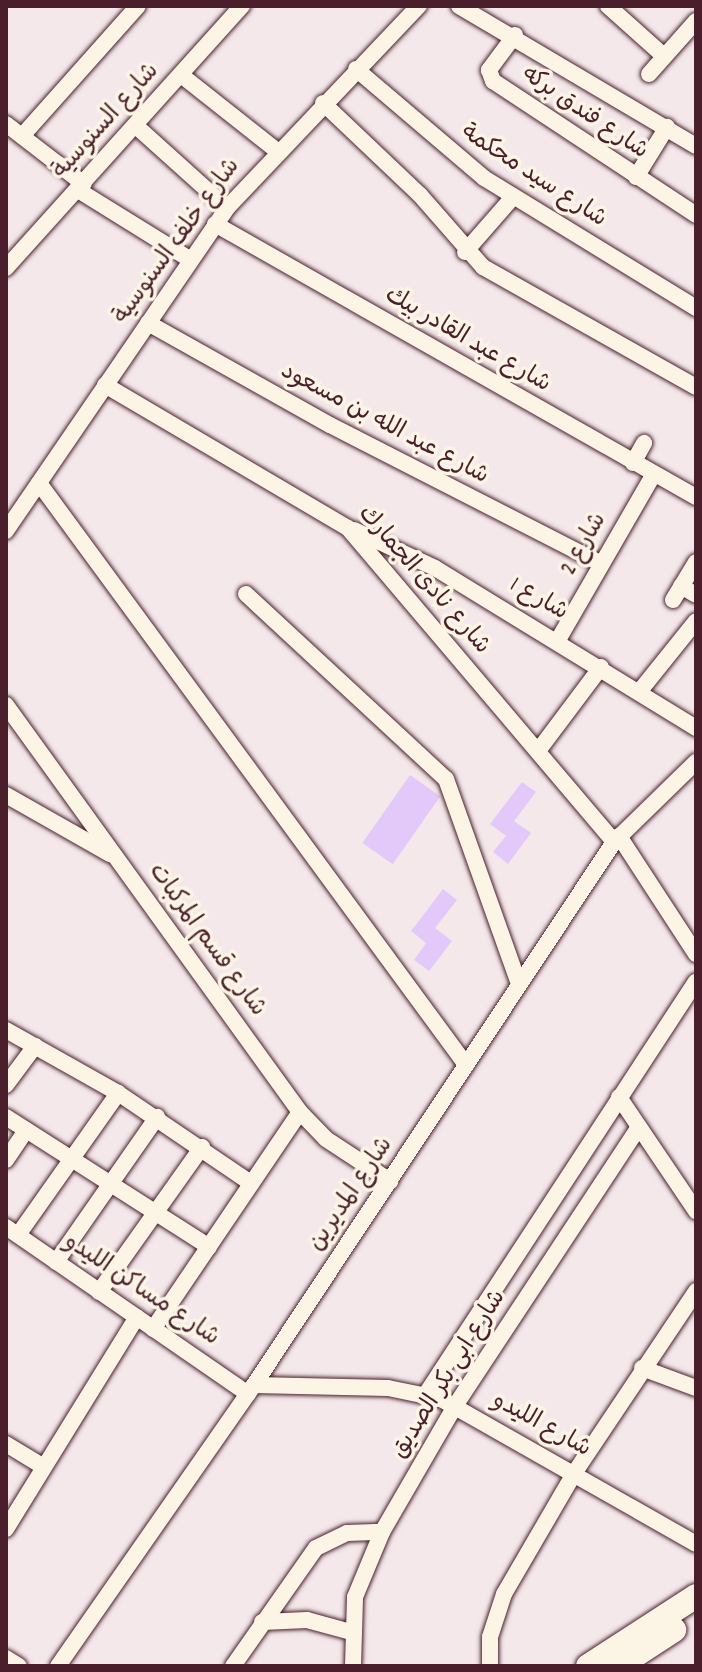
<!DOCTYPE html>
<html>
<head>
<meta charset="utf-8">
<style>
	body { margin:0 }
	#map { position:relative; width:702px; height:1672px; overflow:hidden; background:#f4e8eb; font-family:Dekko,"Playpen Sans Arabic",sans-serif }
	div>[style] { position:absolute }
	.building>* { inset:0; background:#e3c9f9; transform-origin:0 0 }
	.roads { filter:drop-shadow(0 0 2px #4a1f2b) drop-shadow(0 0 2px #4a1f2b) }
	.street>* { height:16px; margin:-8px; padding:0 8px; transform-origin:8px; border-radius:8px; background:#fcf5e5 }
	.secondary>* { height:24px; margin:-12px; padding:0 12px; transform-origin:12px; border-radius:12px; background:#fcf5e5 }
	span { translate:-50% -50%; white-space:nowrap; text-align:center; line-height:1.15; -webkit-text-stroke:7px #fcf5e5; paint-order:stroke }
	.street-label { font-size:24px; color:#4a1f2b }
	.frame { position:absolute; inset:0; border:8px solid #4a1f2b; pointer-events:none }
</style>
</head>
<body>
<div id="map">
	<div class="building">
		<i style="left:410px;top:775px;width:37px;height:83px;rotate:35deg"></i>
		<i style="clip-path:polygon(522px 782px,536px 792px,514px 821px,531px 833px,508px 864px,493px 852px,506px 836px,490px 824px)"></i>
		<i style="clip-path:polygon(443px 889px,457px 900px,435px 928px,452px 941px,429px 971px,414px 960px,426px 943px,411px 931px)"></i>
	</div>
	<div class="roads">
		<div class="street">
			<i style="left:459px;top:6px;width:275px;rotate:30.6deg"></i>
			<i style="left:608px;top:6px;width:75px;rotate:41.8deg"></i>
			<i style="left:515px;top:35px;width:44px;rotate:126.6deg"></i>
			<i style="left:489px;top:70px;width:12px;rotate:70deg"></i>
			<i style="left:493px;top:81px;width:243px;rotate:33.4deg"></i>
			<i style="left:356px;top:69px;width:168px;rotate:40.4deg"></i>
			<i style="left:484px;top:178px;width:249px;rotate:31.5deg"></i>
			<i style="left:649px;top:74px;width:71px;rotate:-48.4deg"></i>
			<i style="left:181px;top:75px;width:121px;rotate:38.3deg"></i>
			<i style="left:323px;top:103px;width:134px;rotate:43.5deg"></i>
			<i style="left:420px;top:195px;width:96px;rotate:48.8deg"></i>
			<i style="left:483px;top:267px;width:244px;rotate:29.4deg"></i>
			<i style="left:6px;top:124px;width:98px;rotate:37.6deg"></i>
			<i style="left:136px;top:126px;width:122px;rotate:42deg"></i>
			<i style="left:22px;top:136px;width:174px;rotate:-48.3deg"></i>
			<i style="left:636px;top:177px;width:59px;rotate:-58.2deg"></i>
			<i style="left:78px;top:190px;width:133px;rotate:31.8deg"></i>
			<i style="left:215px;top:224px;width:553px;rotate:29.58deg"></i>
			<i style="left:465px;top:252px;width:73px;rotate:-48.9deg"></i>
			<i style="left:6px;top:268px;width:353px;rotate:-48deg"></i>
			<i style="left:148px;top:323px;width:209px;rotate:29.3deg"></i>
			<i style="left:330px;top:425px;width:305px;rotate:27.1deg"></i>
			<i style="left:105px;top:385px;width:282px;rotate:30.5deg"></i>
			<i style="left:348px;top:528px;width:412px;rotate:49.7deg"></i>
			<i style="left:633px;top:463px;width:23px;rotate:-61deg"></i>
			<i style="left:39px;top:483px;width:722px;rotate:53.73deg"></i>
			<i style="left:354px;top:530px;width:89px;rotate:25.1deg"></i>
			<i style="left:435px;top:568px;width:306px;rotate:31.5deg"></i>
			<i style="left:6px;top:531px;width:391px;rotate:-55.6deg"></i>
			<i style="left:227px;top:208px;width:279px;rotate:-46.5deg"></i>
			<i style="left:681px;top:586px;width:17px;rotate:31deg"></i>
			<i style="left:246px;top:594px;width:272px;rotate:42.8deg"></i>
			<i style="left:446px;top:779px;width:218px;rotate:70.4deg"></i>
			<i style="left:673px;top:600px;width:44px;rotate:-58.8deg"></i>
			<i style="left:558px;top:640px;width:192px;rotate:-60deg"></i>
			<i style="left:639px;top:692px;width:91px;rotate:-51.2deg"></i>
			<i style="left:6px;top:705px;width:502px;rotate:54.16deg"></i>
			<i style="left:300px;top:1112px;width:37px;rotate:46deg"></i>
			<i style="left:326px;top:1139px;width:77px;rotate:33.3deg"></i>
			<i style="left:538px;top:751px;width:105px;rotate:-53.1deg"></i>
			<i style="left:6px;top:795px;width:120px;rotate:29.6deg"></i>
			<i style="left:619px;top:836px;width:141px;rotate:56.9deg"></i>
			<i style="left:6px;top:1030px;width:129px;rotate:29.4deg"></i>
			<i style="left:118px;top:1093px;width:161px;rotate:34.1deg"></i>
			<i style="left:6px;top:1085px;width:49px;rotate:-53.4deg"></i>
			<i style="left:619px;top:1097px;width:138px;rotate:56deg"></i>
			<i style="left:6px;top:1117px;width:241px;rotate:32.6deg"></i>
			<i style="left:6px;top:1160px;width:36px;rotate:-56deg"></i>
			<i style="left:6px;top:1227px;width:294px;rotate:34.6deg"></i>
			<i style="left:18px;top:1235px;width:174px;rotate:-54.8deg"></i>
			<i style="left:56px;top:1262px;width:177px;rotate:-55.1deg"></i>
			<i style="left:99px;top:1292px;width:178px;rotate:-54.6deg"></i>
			<i style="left:153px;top:1329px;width:262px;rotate:-55.9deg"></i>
			<i style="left:642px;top:1368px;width:58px;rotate:20.3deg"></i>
			<i style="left:254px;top:1385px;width:134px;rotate:1.3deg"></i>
			<i style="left:388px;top:1388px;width:54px;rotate:11.7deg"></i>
			<i style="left:441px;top:1399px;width:293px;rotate:29.6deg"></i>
			<i style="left:426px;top:1394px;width:493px;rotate:-56.8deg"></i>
			<i style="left:6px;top:1444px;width:44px;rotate:31.2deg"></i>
			<i style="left:6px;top:1529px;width:249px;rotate:-58.3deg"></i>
			<i style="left:262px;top:1622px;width:45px;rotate:-2.5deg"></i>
			<i style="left:307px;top:1620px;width:46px;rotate:15.3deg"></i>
			<i style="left:6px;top:1658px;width:15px;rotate:32deg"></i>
			<i style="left:58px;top:1666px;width:343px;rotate:-55.1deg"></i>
			<i style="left:254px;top:1385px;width:651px;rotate:-56.46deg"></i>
			<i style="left:614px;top:842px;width:115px;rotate:-44.3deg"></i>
			<i style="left:233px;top:1666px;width:144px;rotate:-54.9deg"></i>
			<i style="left:316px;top:1548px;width:34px;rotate:-26deg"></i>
			<i style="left:347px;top:1533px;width:35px;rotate:-2deg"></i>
			<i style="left:353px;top:1666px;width:69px;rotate:-88.3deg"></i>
			<i style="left:355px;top:1597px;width:70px;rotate:-67.4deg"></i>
			<i style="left:382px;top:1532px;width:146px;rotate:-59.9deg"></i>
			<i style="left:455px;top:1406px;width:334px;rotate:-56.6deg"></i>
			<i style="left:490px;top:1666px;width:29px;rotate:-90deg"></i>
			<i style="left:490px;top:1637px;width:45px;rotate:-72deg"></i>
			<i style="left:504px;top:1594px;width:141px;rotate:-59.8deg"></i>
			<i style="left:575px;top:1472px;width:218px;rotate:-56.2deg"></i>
		</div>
		<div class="secondary">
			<i style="left:588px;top:1666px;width:129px;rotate:-32.9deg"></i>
			<i style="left:619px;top:1666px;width:66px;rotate:-33.2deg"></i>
		</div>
	</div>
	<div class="street-label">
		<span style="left:584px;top:114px;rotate:34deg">شارع فندق بركه</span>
		<span style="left:107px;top:122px;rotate:-48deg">شارع السنوسية</span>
		<span style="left:533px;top:177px;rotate:33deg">شارع سيد محكمة</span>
		<span style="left:178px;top:242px;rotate:-54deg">شارع خلف السنوسية</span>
		<span style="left:467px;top:341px;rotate:30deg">شارع عبد القادر بيك</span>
		<span style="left:384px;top:425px;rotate:28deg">شارع عبد الله بن مسعود</span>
		<span style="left:585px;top:545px;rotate:-60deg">شارع 2</span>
		<span style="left:423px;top:581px;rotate:49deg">شارع نادى الجمارك</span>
		<span style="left:538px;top:600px;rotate:30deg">شارع 1</span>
		<span style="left:206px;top:941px;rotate:54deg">شارع قسم المركبات</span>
		<span style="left:352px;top:1195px;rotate:-56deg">شارع المديرين</span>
		<span style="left:141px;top:1291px;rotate:34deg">شارع مساكن الليدو</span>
		<span style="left:450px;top:1375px;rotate:-58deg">شارع ابى بكر الصديق</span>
		<span style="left:541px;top:1426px;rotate:29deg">شارع الليدو</span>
	</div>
	<div class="frame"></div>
</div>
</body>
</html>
